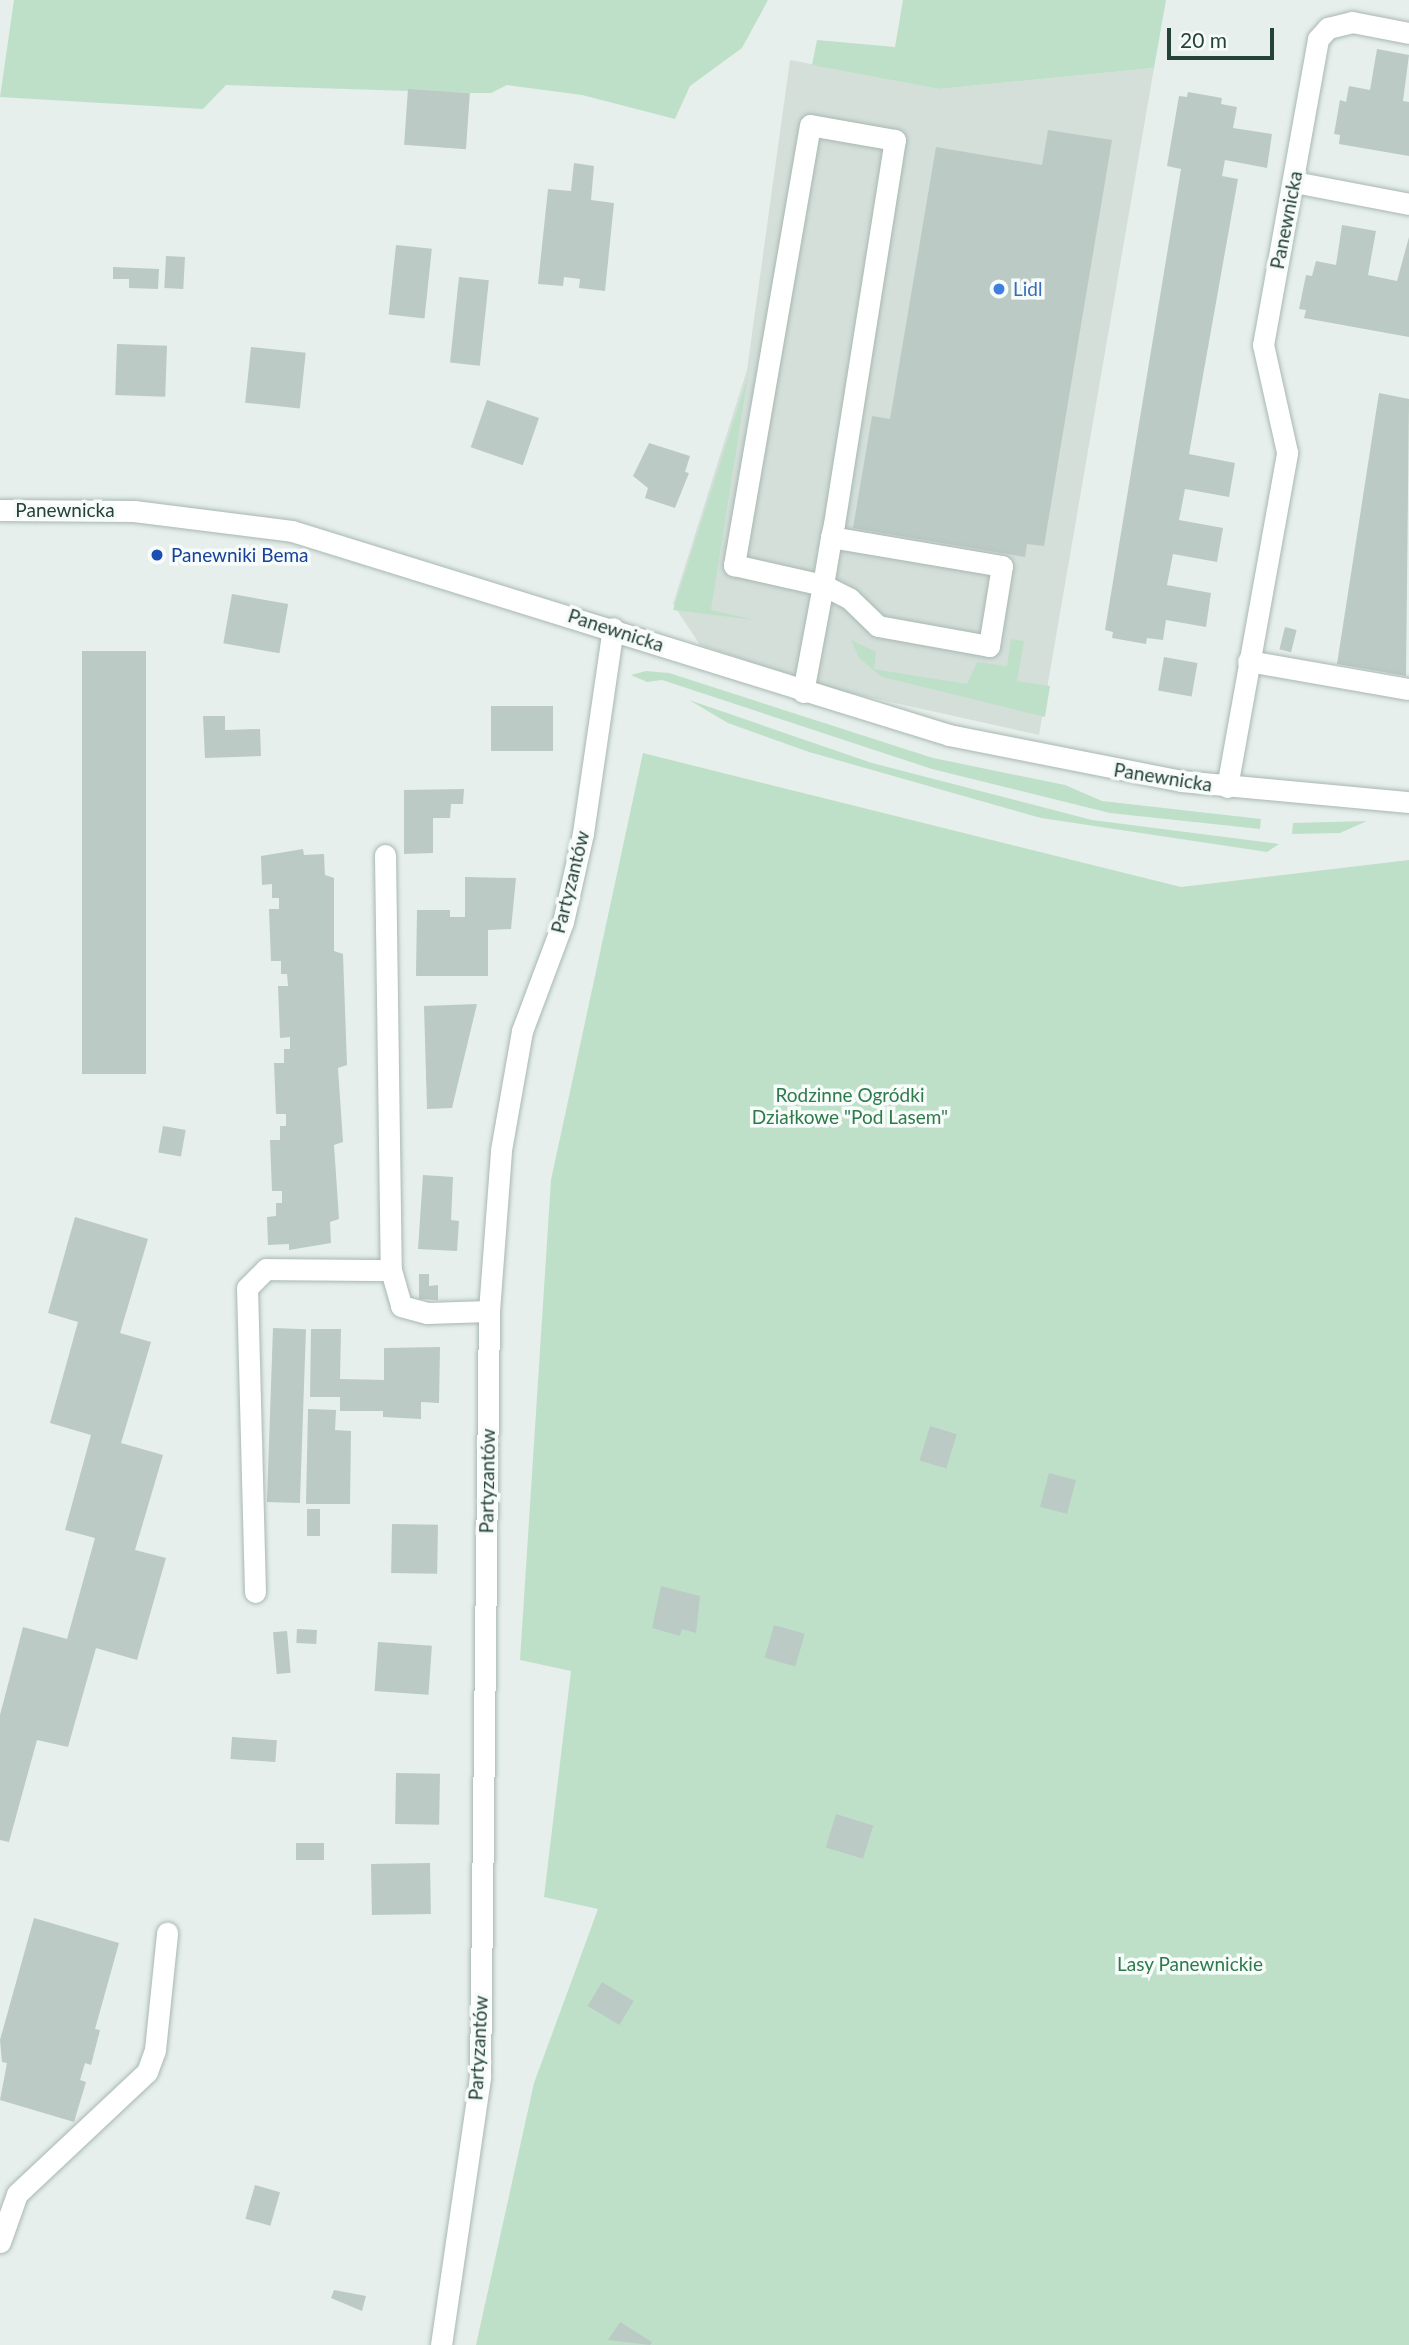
<!DOCTYPE html>
<html>
<head>
<meta charset="utf-8">
<style>
	body { margin:0 }
	#map { position:relative; width:1409px; height:2345px; overflow:hidden; background:#e6efeb; font-family:Lato,sans-serif }
	div>[style] { position:absolute }
	.built>* { inset:0; background:#d4dfda }
	.green>* { inset:0; background:#bfe0c8 }
	.building>* { inset:0; background:#bbcac4; transform-origin:0 0 }
	.roads { filter:drop-shadow(0 0 2px #a8b8b2) drop-shadow(0 0 2px #a8b8b2) }
	.minor>* { height:21px; margin:-10.5px; padding:0 10.5px; transform-origin:10.5px; border-radius:10.5px; background:#fff }
	.dots>* { width:19px; height:19px; translate:-50% -50%; box-sizing:border-box; border:4px solid #f7fbf9; border-radius:50% }
	span { translate:-50% -50%; white-space:nowrap; text-align:center; line-height:1.15; -webkit-text-stroke:7px #f7fbf9; paint-order:stroke }
	.street-label { font-size:19px; color:#24423a }
	.shop-label { font-size:19px; color:#366cbe }
	.left { translate:0 -50%; text-align:left }
	.transit-label { font-size:19px; color:#164399 }
	.park-label { font-size:19px; color:#2d7a4b }
	.scale { position:absolute; left:1167px; top:28px; width:107px; height:32px; box-sizing:border-box; border:4px solid #24423a; border-top:0; padding-left:9px; font-size:21px; line-height:24px; white-space:nowrap; color:#24423a; -webkit-text-stroke:5px #f7fbf9; paint-order:stroke }
</style>
</head>
<body>
<div id="map">
	<div class="built">
		<i style="clip-path:polygon(790px 60px,939px 89px,1154px 68px,1039px 735px,841px 691px,700px 645px,673px 604px,747px 370px)"></i>
	</div>
	<div class="green">
		<i style="clip-path:polygon(14px 0,768px 0,742px 48px,690px 86px,675px 119px,582px 95px,507px 85px,491px 93px,470px 93px,226px 85px,203px 109px,0 97px)"></i>
		<i style="clip-path:polygon(903px 0,1166px 0,1154px 68px,939px 89px,812px 65px,817px 40px,895px 47px)"></i>
		<i style="clip-path:polygon(748px 376px,711px 610px,755px 620px,673px 610px)"></i>
		<i style="clip-path:polygon(1011px 639px,1024px 641px,1017px 681px,1050px 686px,1045px 717px,882px 677px,859px 658px,851px 640px,876px 652px,874px 669px,967px 684px,977px 662px,1007px 666px)"></i>
		<i style="clip-path:polygon(646px 671px,669px 673px,933px 758px,1065px 785px,1102px 801px,1261px 819px,1260px 829px,1110px 813px,932px 769px,662px 680px,647px 682px,631px 675px)"></i>
		<i style="clip-path:polygon(689px 700px,872px 763px,1092px 820px,1279px 844px,1267px 852px,1041px 818px,809px 752px,728px 723px)"></i>
		<i style="clip-path:polygon(643px 753px,1181px 887px,1409px 860px,1409px 2345px,476px 2345px,534px 2083px,598px 1909px,544px 1897px,571px 1671px,520px 1660px,551px 1180px)"></i>
		<i style="clip-path:polygon(1367px 821px,1340px 833px,1292px 834px,1293px 823px)"></i>
	</div>
	<div class="building">
		<i style="clip-path:polygon(1377px 49px,1409px 55px,1403px 101px,1409px 102px,1409px 156px,1339px 144px,1340px 135px,1334px 134px,1340px 100px,1346px 102px,1349px 86px,1370px 90px)"></i>
		<i style="left:408px;top:89px;width:62px;height:56px;rotate:4deg"></i>
		<i style="clip-path:polygon(1188px 92px,1222px 98px,1221px 104px,1237px 107px,1233px 128px,1272px 134px,1267px 168px,1225px 160px,1222px 176px,1238px 179px,1189px 454px,1235px 463px,1229px 497px,1185px 489px,1179px 520px,1223px 528px,1217px 562px,1173px 554px,1167px 585px,1211px 593px,1206px 627px,1166px 620px,1163px 640px,1147px 638px,1146px 644px,1112px 638px,1113px 632px,1105px 630px,1181px 169px,1167px 166px,1179px 96px,1187px 97px)"></i>
		<i style="clip-path:polygon(1048px 130px,1112px 140px,1044px 546px,1027px 544px,1025px 557px,853px 528px,872px 416px,890px 419px,936px 147px,1042px 165px)"></i>
		<i style="clip-path:polygon(574px 163px,594px 166px,591px 200px,614px 203px,605px 291px,579px 288px,580px 279px,564px 277px,563px 286px,538px 284px,548px 189px,571px 191px)"></i>
		<i style="clip-path:polygon(1342px 225px,1376px 231px,1368px 275px,1397px 281px,1409px 237px,1409px 337px,1304px 318px,1306px 310px,1299px 309px,1306px 275px,1312px 276px,1316px 261px,1336px 265px)"></i>
		<i style="left:396px;top:245px;width:36px;height:70px;rotate:6deg"></i>
		<i style="left:166px;top:256px;width:19px;height:32px;rotate:3deg"></i>
		<i style="clip-path:polygon(113px 267px,159px 269px,158px 289px,129px 288px,129px 279px,113px 279px)"></i>
		<i style="left:459px;top:277px;width:30px;height:86px;rotate:6deg"></i>
		<i style="left:117px;top:344px;width:50px;height:51px;rotate:2deg"></i>
		<i style="left:251px;top:347px;width:55px;height:56px;rotate:6deg"></i>
		<i style="clip-path:polygon(1379px 393px,1409px 399px,1406px 676px,1337px 664px)"></i>
		<i style="left:487px;top:400px;width:55px;height:50px;rotate:19deg"></i>
		<i style="clip-path:polygon(649px 443px,690px 456px,685px 472px,689px 473px,675px 508px,645px 498px,648px 488px,633px 476px)"></i>
		<i style="left:232px;top:594px;width:57px;height:50px;rotate:10deg"></i>
		<i style="left:1285px;top:627px;width:12px;height:23px;rotate:14deg"></i>
		<i style="left:82px;top:651px;width:64px;height:423px"></i>
		<i style="left:1164px;top:657px;width:34px;height:34px;rotate:10deg"></i>
		<i style="left:491px;top:706px;width:62px;height:45px"></i>
		<i style="clip-path:polygon(203px 716px,225px 716px,225px 730px,260px 729px,261px 756px,205px 758px)"></i>
		<i style="clip-path:polygon(464px 789px,463px 804px,451px 804px,450px 818px,433px 818px,433px 853px,404px 854px,404px 790px)"></i>
		<i style="clip-path:polygon(303px 849px,304px 855px,324px 854px,325px 875px,334px 878px,334px 951px,343px 954px,347px 1065px,338px 1068px,343px 1142px,334px 1145px,339px 1219px,330px 1222px,331px 1243px,289px 1250px,289px 1244px,268px 1245px,267px 1217px,276px 1216px,276px 1203px,282px 1203px,282px 1191px,272px 1191px,270px 1140px,280px 1140px,280px 1126px,286px 1126px,286px 1114px,276px 1114px,274px 1063px,284px 1063px,284px 1049px,290px 1049px,290px 1037px,280px 1038px,278px 986px,288px 986px,287px 974px,281px 974px,281px 961px,271px 961px,269px 909px,279px 909px,279px 898px,272px 898px,272px 884px,262px 885px,261px 856px)"></i>
		<i style="clip-path:polygon(465px 877px,516px 878px,511px 929px,488px 930px,488px 976px,416px 976px,417px 910px,450px 910px,450px 917px,465px 917px)"></i>
		<i style="clip-path:polygon(477px 1004px,452px 1108px,427px 1109px,424px 1006px)"></i>
		<i style="left:163px;top:1126px;width:23px;height:27px;rotate:10deg"></i>
		<i style="clip-path:polygon(423px 1175px,453px 1177px,451px 1220px,459px 1221px,457px 1251px,418px 1249px)"></i>
		<i style="clip-path:polygon(75px 1217px,148px 1239px,120px 1333px,151px 1342px,121px 1443px,163px 1455px,135px 1550px,166px 1558px,137px 1660px,96px 1648px,68px 1747px,37px 1740px,9px 1842px,0 1840px,0 1715px,23px 1627px,67px 1639px,95px 1538px,65px 1530px,91px 1435px,50px 1423px,78px 1322px,48px 1313px)"></i>
		<i style="clip-path:polygon(419px 1274px,429px 1274px,429px 1286px,438px 1285px,438px 1300px,419px 1299px)"></i>
		<i style="left:273px;top:1328px;width:33px;height:174px;rotate:2deg"></i>
		<i style="clip-path:polygon(311px 1329px,341px 1329px,340px 1379px,384px 1380px,384px 1348px,440px 1347px,439px 1403px,421px 1402px,421px 1419px,383px 1417px,383px 1411px,340px 1411px,340px 1397px,310px 1397px)"></i>
		<i style="clip-path:polygon(308px 1409px,336px 1410px,335px 1430px,351px 1431px,350px 1504px,306px 1504px)"></i>
		<i style="left:930px;top:1426px;width:28px;height:36px;rotate:17deg"></i>
		<i style="left:1049px;top:1473px;width:28px;height:35px;rotate:15deg"></i>
		<i style="left:307px;top:1509px;width:13px;height:27px"></i>
		<i style="left:392px;top:1524px;width:46px;height:49px;rotate:1deg"></i>
		<i style="clip-path:polygon(661px 1586px,700px 1596px,696px 1633px,682px 1629px,680px 1636px,652px 1628px)"></i>
		<i style="left:774px;top:1625px;width:32px;height:34px;rotate:16deg"></i>
		<i style="left:297px;top:1629px;width:20px;height:14px;rotate:3deg"></i>
		<i style="left:287px;top:1631px;width:42px;height:14px;rotate:85deg"></i>
		<i style="left:378px;top:1642px;width:54px;height:49px;rotate:4deg"></i>
		<i style="left:232px;top:1737px;width:45px;height:22px;rotate:4deg"></i>
		<i style="left:396px;top:1773px;width:44px;height:51px;rotate:1deg"></i>
		<i style="left:836px;top:1814px;width:39px;height:35px;rotate:17deg"></i>
		<i style="left:296px;top:1843px;width:28px;height:17px"></i>
		<i style="left:430px;top:1863px;width:51px;height:59px;rotate:89deg"></i>
		<i style="clip-path:polygon(34px 1918px,119px 1943px,95px 2029px,100px 2030px,91px 2065px,85px 2063px,80px 2080px,86px 2082px,74px 2122px,0 2100px,7px 2063px,2px 2062px,0 2040px)"></i>
		<i style="left:602px;top:1982px;width:37px;height:28px;rotate:31deg"></i>
		<i style="left:255px;top:2185px;width:26px;height:35px;rotate:16deg"></i>
		<i style="clip-path:polygon(334px 2290px,366px 2296px,362px 2311px,331px 2298px)"></i>
		<i style="clip-path:polygon(620px 2322px,652px 2342px,650px 2345px,608px 2340px)"></i>
	</div>
	<div class="roads">
		<div class="minor">
			<i style="left:1294px;top:182px;width:117px;rotate:10.8deg"></i>
			<i style="left:0;top:510px;width:134px;rotate:0.4deg"></i>
			<i style="left:134px;top:511px;width:159px;rotate:7.2deg"></i>
			<i style="left:292px;top:531px;width:688px;rotate:17.25deg"></i>
			<i style="left:949px;top:735px;width:237px;rotate:11.2deg"></i>
			<i style="left:1181px;top:781px;width:229px;rotate:5.3deg"></i>
			<i style="left:1248px;top:661px;width:163px;rotate:9.9deg"></i>
			<i style="left:803px;top:692px;width:109px;rotate:-79.4deg"></i>
			<i style="left:823px;top:585px;width:49px;rotate:-80.5deg"></i>
			<i style="left:831px;top:537px;width:13px;rotate:-77deg"></i>
			<i style="left:834px;top:524px;width:389px;rotate:-81deg"></i>
			<i style="left:895px;top:140px;width:86px;rotate:-170deg"></i>
			<i style="left:810px;top:125px;width:447px;rotate:99.8deg"></i>
			<i style="left:734px;top:565px;width:91px;rotate:12.7deg"></i>
			<i style="left:823px;top:585px;width:30px;rotate:27deg"></i>
			<i style="left:850px;top:599px;width:39px;rotate:44deg"></i>
			<i style="left:878px;top:626px;width:113px;rotate:10.2deg"></i>
			<i style="left:989px;top:646px;width:81px;rotate:-80.8deg"></i>
			<i style="left:1002px;top:566px;width:173px;rotate:-170.4deg"></i>
			<i style="left:1227px;top:787px;width:340px;rotate:-79.8deg"></i>
			<i style="left:1287px;top:452px;width:110px;rotate:-102.6deg"></i>
			<i style="left:1263px;top:345px;width:311px;rotate:-79.8deg"></i>
			<i style="left:1318px;top:39px;width:15px;rotate:-48deg"></i>
			<i style="left:1328px;top:28px;width:25px;rotate:-14deg"></i>
			<i style="left:1352px;top:22px;width:58px;rotate:10.9deg"></i>
			<i style="left:385px;top:855px;width:415px;rotate:89.2deg"></i>
			<i style="left:391px;top:1270px;width:37px;rotate:74deg"></i>
			<i style="left:401px;top:1306px;width:27px;rotate:15deg"></i>
			<i style="left:427px;top:1313px;width:62px;rotate:-1.8deg"></i>
			<i style="left:255px;top:1592px;width:304px;rotate:-91.5deg"></i>
			<i style="left:247px;top:1288px;width:27px;rotate:-45deg"></i>
			<i style="left:266px;top:1269px;width:125px;rotate:0.5deg"></i>
			<i style="left:0;top:2242px;width:51px;rotate:-70.5deg"></i>
			<i style="left:17px;top:2194px;width:178px;rotate:-43.2deg"></i>
			<i style="left:147px;top:2072px;width:23px;rotate:-70deg"></i>
			<i style="left:155px;top:2050px;width:118px;rotate:-84.1deg"></i>
			<i style="left:441px;top:2345px;width:271px;rotate:-81.7deg"></i>
			<i style="left:480px;top:2077px;width:766px;rotate:-89.33deg"></i>
			<i style="left:489px;top:1311px;width:161px;rotate:-85.7deg"></i>
			<i style="left:501px;top:1150px;width:121px;rotate:-80deg"></i>
			<i style="left:522px;top:1031px;width:116px;rotate:-69.4deg"></i>
			<i style="left:563px;top:922px;width:91px;rotate:-77.3deg"></i>
			<i style="left:583px;top:833px;width:207px;rotate:-81.7deg"></i>
		</div>
	</div>
	<div class="dots">
		<i style="left:999px;top:289px;background:#3f7fe0"></i>
		<i style="left:157px;top:555px;background:#1a4fb4"></i>
	</div>
	<div class="street-label">
		<span style="left:1286px;top:220px;rotate:-79deg">Panewnicka</span>
		<span style="left:65px;top:510px">Panewnicka</span>
		<span style="left:616px;top:630px;rotate:18deg">Panewnicka</span>
		<span style="left:1163px;top:777px;rotate:9deg">Panewnicka</span>
		<span style="left:570px;top:882px;rotate:-76deg">Partyzantów</span>
		<span style="left:487px;top:1481px;rotate:-89deg">Partyzantów</span>
		<span style="left:478px;top:2048px;rotate:-87deg">Partyzantów</span>
	</div>
	<div class="shop-label">
		<span class="left" style="left:1013px;top:289px">Lidl</span>
	</div>
	<div class="transit-label">
		<span class="left" style="left:171px;top:555px">Panewniki Bema</span>
	</div>
	<div class="park-label">
		<span style="left:850px;top:1106px">Rodzinne Ogródki<br>Działkowe "Pod Lasem"</span>
		<span style="left:1190px;top:1964px">Lasy Panewnickie</span>
	</div>
	<div class="scale">20 m</div>
</div>
</body>
</html>
